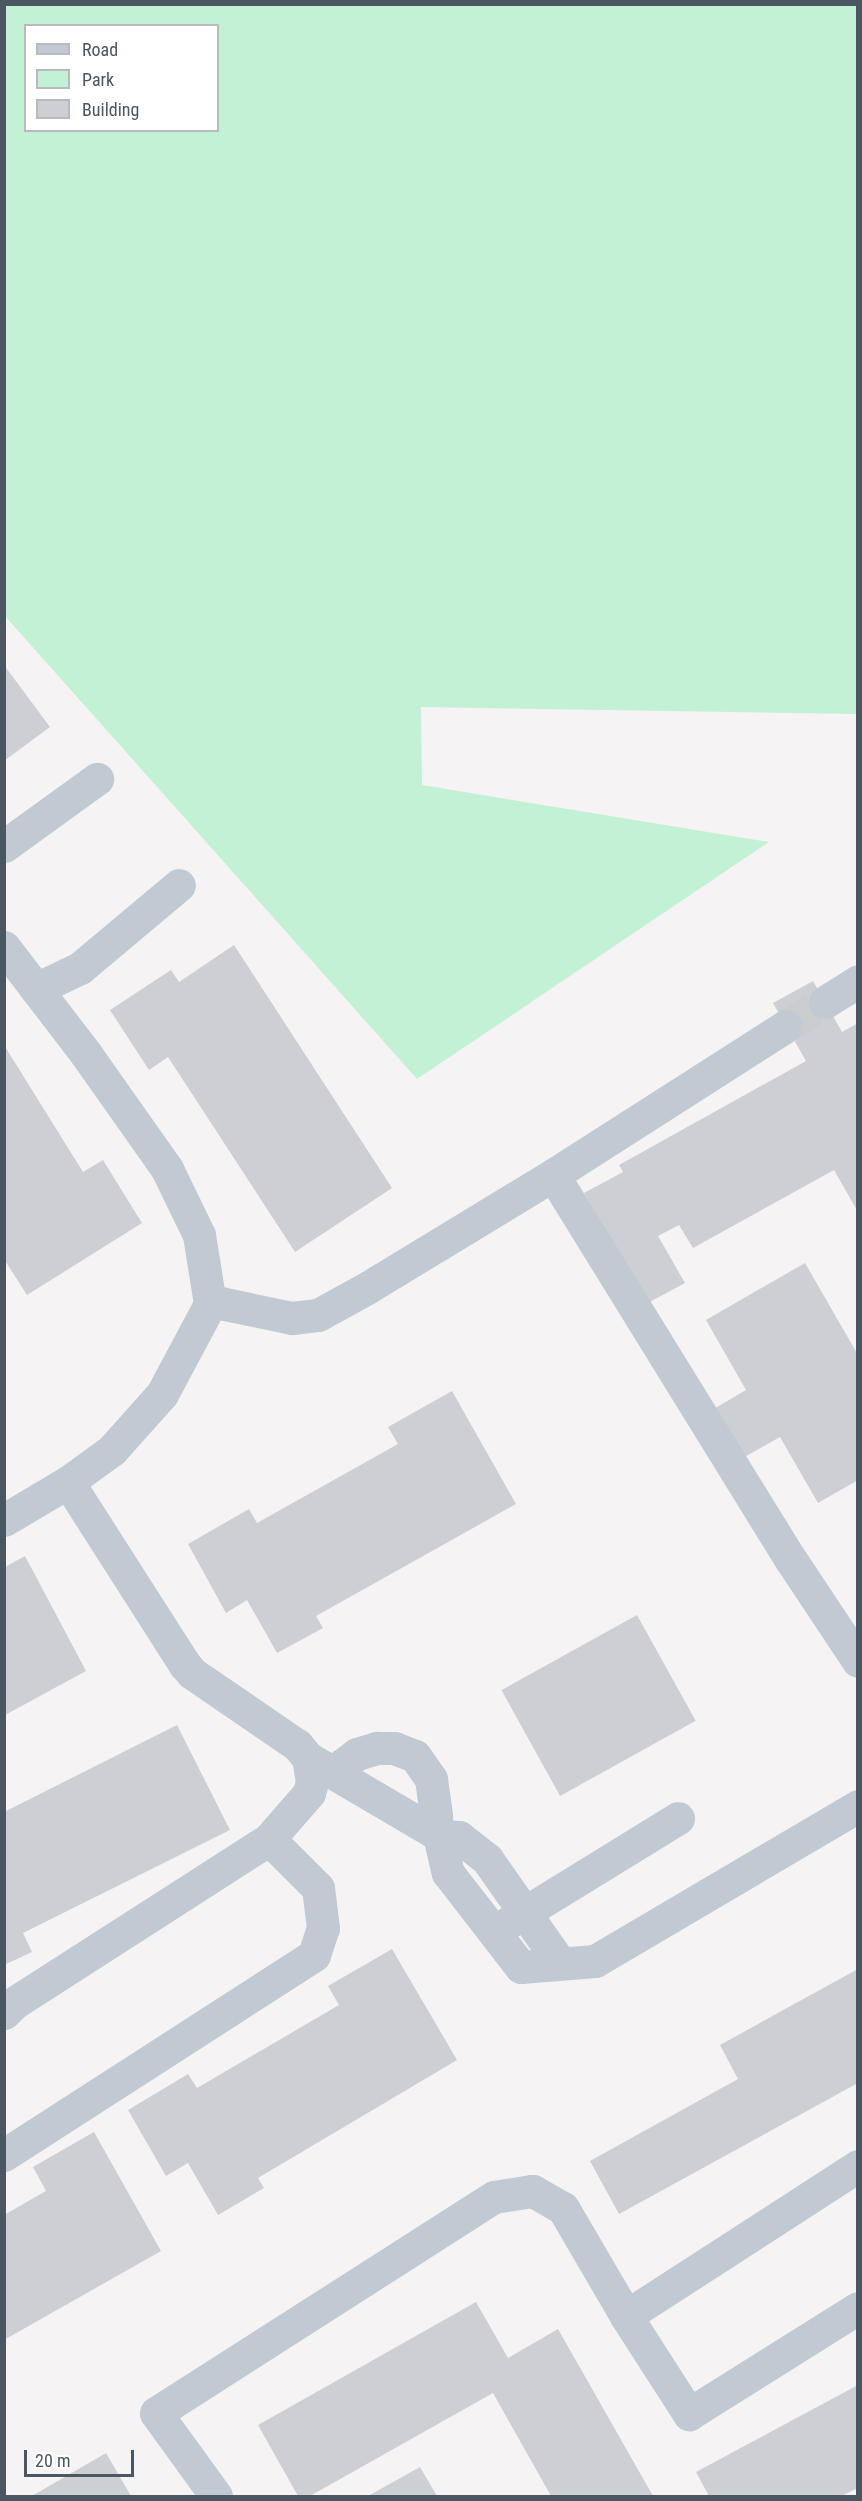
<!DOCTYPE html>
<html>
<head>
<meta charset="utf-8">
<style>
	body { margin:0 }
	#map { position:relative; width:862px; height:2501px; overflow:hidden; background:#f5f3f3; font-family:"Roboto Condensed",sans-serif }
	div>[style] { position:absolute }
	.green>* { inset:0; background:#c3f1d5 }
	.building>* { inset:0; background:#cdcfd5; transform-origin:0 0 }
	.minor-tunnel>* { height:33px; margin-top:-16.5px; transform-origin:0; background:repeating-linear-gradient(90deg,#caccce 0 33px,transparent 0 49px) }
	.minor>* { height:33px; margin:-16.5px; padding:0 16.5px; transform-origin:16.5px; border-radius:16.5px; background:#c1cad2 }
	span { translate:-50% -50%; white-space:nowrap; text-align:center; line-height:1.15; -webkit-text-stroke:6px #fff; paint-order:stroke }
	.frame { position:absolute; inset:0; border:6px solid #4a5661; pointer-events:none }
	.legend { position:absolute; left:24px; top:24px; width:195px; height:108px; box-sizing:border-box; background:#fff; border:2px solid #b7bbc0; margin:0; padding:8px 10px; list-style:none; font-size:18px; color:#4a5661 }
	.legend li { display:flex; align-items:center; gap:12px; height:30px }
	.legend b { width:30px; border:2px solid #b7bbc0 }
	.scale { position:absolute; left:24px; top:2450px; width:110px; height:27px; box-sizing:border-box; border:3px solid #4a5661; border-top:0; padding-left:8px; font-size:18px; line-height:21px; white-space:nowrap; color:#4a5661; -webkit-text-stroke:4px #fff; paint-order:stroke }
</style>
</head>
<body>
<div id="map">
	<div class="green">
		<i style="clip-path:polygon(evenodd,4px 5px,857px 5px,857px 714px,421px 707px,422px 785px,769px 842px,417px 1079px,5px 616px,4px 5px,26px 26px,218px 26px,218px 130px,26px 130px,26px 26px)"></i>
	</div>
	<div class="building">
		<i style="clip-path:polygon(4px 665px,50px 727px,4px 761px)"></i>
		<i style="clip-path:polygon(234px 945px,392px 1188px,295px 1252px,168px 1057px,149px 1070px,110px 1010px,171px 970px,179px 982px)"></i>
		<i style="clip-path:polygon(813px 981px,842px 1032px,858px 1023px,858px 1212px,834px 1170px,693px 1248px,679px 1225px,658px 1236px,685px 1283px,646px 1304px,584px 1193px,623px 1172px,619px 1165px,806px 1061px,773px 1003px)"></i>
		<i style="clip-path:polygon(4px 1045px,83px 1172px,103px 1160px,142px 1223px,27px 1295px,4px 1259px)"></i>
		<i style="clip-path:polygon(805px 1263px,858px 1355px,858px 1480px,818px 1503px,780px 1437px,741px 1459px,712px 1410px,746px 1390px,706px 1320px)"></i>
		<i style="clip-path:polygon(452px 1391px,516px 1504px,316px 1616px,323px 1628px,277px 1653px,247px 1600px,226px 1613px,188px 1544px,249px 1509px,257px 1523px,398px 1444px,388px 1427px)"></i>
		<i style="clip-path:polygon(25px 1556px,86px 1671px,5px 1715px,5px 1567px)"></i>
		<i style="left:637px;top:1615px;width:121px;height:155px;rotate:61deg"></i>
		<i style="clip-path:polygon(177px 1725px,230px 1830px,23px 1933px,32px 1952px,4px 1965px,4px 1812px)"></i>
		<i style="clip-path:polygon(392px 1949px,457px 2060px,258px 2178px,264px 2188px,218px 2215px,188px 2163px,166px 2176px,128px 2110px,188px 2074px,197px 2088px,339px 2005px,328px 1986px)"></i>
		<i style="clip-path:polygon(858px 1969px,858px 2083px,619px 2214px,590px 2161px,738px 2079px,720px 2045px)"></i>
		<i style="clip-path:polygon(94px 2132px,161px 2251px,4px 2340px,4px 2215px,46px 2191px,33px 2167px)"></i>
		<i style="clip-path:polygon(476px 2302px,508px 2358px,558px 2329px,653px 2496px,551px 2496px,493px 2393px,310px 2496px,298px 2496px,258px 2425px)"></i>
		<i style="clip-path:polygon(858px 2385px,858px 2488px,841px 2496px,709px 2496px,696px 2472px)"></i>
		<i style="clip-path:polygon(106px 2453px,131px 2496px,32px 2496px)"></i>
		<i style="clip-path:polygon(420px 2467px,437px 2496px,368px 2496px)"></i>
	</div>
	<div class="minor-tunnel">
		<i style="left:786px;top:1026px;width:46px;rotate:-31.6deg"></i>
	</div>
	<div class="minor">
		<i style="left:4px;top:846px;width:115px;rotate:-35.8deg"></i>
		<i style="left:4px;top:947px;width:135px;rotate:52.5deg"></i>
		<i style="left:86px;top:1054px;width:141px;rotate:54.8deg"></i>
		<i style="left:167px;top:1169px;width:73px;rotate:64.1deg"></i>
		<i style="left:199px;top:1235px;width:70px;rotate:80.9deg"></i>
		<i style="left:36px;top:989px;width:49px;rotate:-25.5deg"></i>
		<i style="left:80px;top:968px;width:129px;rotate:-40deg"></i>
		<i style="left:825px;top:1002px;width:39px;rotate:-32deg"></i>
		<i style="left:786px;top:1026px;width:277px;rotate:147.4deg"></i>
		<i style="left:553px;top:1175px;width:453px;rotate:58.3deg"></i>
		<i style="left:791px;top:1560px;width:121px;rotate:56.4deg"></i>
		<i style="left:4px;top:1520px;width:74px;rotate:-30.7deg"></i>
		<i style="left:68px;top:1482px;width:54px;rotate:-36deg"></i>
		<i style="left:112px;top:1450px;width:75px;rotate:-48.2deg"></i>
		<i style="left:162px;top:1394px;width:102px;rotate:-61.9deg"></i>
		<i style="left:210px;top:1304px;width:10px;rotate:-6deg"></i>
		<i style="left:220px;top:1303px;width:74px;rotate:11.8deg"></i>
		<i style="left:292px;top:1318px;width:26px;rotate:-7deg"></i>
		<i style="left:318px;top:1315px;width:56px;rotate:-28.9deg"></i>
		<i style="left:367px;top:1288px;width:218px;rotate:-31.3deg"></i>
		<i style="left:308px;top:1758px;width:152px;rotate:30.4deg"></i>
		<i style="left:439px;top:1835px;width:20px;rotate:6deg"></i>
		<i style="left:459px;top:1837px;width:36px;rotate:38deg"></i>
		<i style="left:487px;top:1859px;width:127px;rotate:54.9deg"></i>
		<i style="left:333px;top:1772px;width:30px;rotate:-37deg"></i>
		<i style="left:357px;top:1754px;width:21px;rotate:-17deg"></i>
		<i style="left:377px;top:1748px;width:17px"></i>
		<i style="left:394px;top:1748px;width:22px;rotate:21deg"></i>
		<i style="left:415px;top:1756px;width:28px;rotate:55deg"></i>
		<i style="left:431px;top:1779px;width:37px;rotate:82deg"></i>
		<i style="left:436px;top:1816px;width:15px;rotate:98deg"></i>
		<i style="left:439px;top:1835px;width:39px;rotate:77deg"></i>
		<i style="left:448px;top:1873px;width:119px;rotate:52.2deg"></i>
		<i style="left:521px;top:1967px;width:74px;rotate:-4.6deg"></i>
		<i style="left:595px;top:1961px;width:305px;rotate:-30.5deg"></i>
		<i style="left:506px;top:1924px;width:202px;rotate:-31.6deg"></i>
		<i style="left:4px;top:2013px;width:14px;rotate:-45deg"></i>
		<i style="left:14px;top:2003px;width:303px;rotate:-32.7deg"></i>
		<i style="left:269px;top:1839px;width:61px;rotate:-49deg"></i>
		<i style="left:309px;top:1793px;width:11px;rotate:-75deg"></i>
		<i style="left:312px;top:1782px;width:24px;rotate:-99deg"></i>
		<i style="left:308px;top:1758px;width:17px;rotate:-130deg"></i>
		<i style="left:297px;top:1745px;width:127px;rotate:-145.6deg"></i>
		<i style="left:192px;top:1673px;width:11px;rotate:-131deg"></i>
		<i style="left:185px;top:1665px;width:217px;rotate:-122.6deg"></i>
		<i style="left:4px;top:2155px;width:369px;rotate:-32.8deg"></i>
		<i style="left:314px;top:1955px;width:28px;rotate:-72deg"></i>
		<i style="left:323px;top:1928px;width:40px;rotate:-97.1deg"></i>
		<i style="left:318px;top:1888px;width:69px;rotate:-135deg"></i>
		<i style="left:626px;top:2316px;width:117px;rotate:57.3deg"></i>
		<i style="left:689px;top:2414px;width:199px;rotate:-32.1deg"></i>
		<i style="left:216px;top:2496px;width:102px;rotate:-125.9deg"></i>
		<i style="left:156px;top:2413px;width:401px;rotate:-32.6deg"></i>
		<i style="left:494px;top:2197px;width:39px;rotate:-9deg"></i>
		<i style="left:533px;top:2191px;width:34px;rotate:30deg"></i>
		<i style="left:563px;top:2208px;width:125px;rotate:59.7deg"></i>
		<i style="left:626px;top:2316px;width:276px;rotate:-32.9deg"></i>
	</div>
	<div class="frame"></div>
	<ul class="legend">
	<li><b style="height:8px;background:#c1cad2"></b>Road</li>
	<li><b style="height:16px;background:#c3f1d5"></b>Park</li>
	<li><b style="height:16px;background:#cdcfd5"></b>Building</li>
	</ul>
	<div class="scale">20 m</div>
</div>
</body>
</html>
